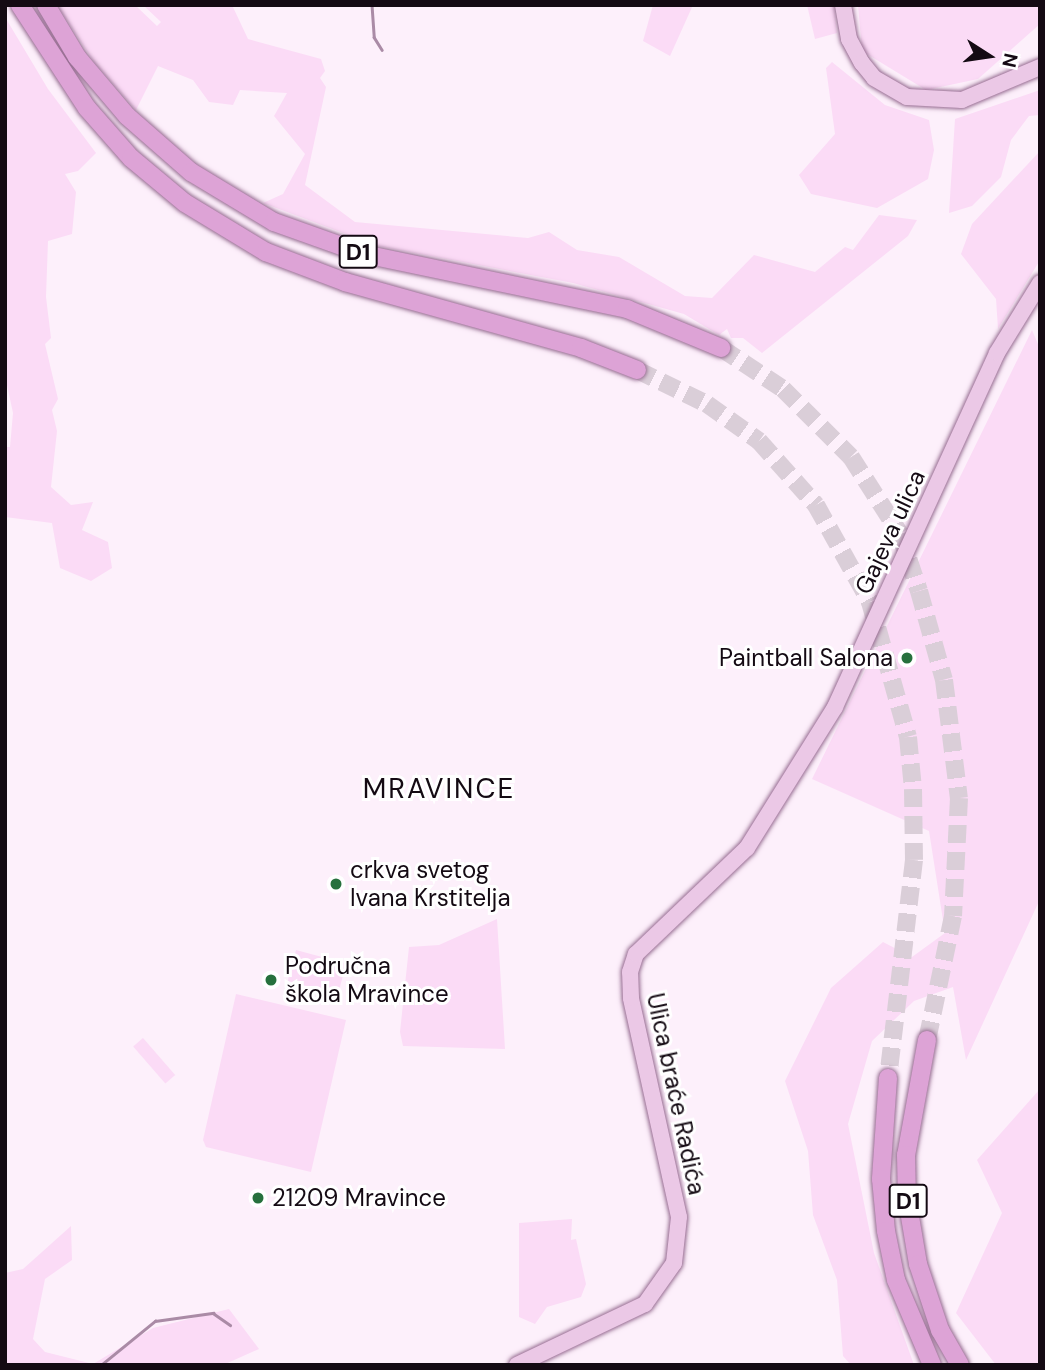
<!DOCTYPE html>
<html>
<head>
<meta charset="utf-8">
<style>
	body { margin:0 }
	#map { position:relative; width:1045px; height:1370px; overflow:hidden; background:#fdf0fb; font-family:"DM Sans",sans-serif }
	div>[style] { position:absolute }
	.green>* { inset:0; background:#fbdbf6; transform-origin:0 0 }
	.stream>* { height:2.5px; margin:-1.25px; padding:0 1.25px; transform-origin:1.25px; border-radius:1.25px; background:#aa8ba6 }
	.highway-tunnel>* { height:18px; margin-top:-9px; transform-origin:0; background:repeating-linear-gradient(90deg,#daced8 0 18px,transparent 0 27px) }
	.roads { filter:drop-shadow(0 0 2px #976d92) drop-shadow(0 0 2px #976d92) }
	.major>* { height:16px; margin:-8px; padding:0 8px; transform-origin:8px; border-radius:8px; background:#ebc8e6 }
	.highway>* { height:18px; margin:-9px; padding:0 9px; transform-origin:9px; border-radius:9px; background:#dda3d6 }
	.dots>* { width:19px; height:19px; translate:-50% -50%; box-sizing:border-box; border:4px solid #fff; border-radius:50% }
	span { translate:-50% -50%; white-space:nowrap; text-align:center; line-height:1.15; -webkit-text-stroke:6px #fff; paint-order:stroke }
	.shield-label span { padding:2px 5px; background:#fff; border:2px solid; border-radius:5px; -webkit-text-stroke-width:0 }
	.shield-label { font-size:23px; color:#140a13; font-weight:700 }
	.street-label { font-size:24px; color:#140a13 }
	.poi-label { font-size:24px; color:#140a13 }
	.right { translate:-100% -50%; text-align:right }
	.left { translate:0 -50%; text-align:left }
	.quarter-label { font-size:28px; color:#140a13; letter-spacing:2px }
	.frame { position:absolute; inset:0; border:7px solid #140a13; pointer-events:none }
	.north { position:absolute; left:954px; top:21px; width:70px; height:70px; -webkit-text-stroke:5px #fff; paint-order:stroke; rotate:102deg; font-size:19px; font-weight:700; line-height:28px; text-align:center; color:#140a13 }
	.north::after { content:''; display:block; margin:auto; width:24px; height:32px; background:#140a13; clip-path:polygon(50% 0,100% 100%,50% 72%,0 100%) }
</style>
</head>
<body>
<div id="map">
	<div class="green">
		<i style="clip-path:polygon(57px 5px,135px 5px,157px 26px,161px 22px,143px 5px,232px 5px,248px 39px,321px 59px,325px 71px,320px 78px,326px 87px,305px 185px,355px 222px,528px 238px,549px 232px,577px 250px,619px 257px,685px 296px,712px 298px,754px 255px,815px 272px,845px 247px,853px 250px,879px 215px,917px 220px,908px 236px,762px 353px,743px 338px,731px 338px,727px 329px,719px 335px,684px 314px,573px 283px,378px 246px,263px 203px,283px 194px,305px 154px,274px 116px,287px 93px,240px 90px,233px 105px,209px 102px,193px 80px,158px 66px,136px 110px,94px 62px)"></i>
		<i style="clip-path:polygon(653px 5px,693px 5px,670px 56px,643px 41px)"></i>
		<i style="clip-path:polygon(807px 5px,834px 5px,837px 33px,815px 39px)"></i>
		<i style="clip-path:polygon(858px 5px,1040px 5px,1040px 24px,978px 79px,926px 90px,862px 51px)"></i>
		<i style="clip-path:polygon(5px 17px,48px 89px,96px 153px,78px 171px,65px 174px,76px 192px,72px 234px,48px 241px,46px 297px,51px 338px,45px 344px,58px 399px,52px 410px,57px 431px,51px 487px,71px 505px,93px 502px,82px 530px,108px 542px,112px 568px,91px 581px,60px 568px,52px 523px,5px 517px,5px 447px,10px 447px,13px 413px,5px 376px)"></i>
		<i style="clip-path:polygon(832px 62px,885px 105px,929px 120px,934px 150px,928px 179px,877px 208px,811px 194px,799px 175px,835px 134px,826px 68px)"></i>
		<i style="clip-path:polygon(1040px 90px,1040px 115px,1029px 116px,1011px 140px,1001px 177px,972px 206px,949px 213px,955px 119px)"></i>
		<i style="clip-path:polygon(1040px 151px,1040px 260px,998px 329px,996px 299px,961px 254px,972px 224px)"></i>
		<i style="clip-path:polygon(1032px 330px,1040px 349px,1040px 899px,966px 1060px,953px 987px,914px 1001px,872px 1041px,848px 1124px,874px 1253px,914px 1365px,851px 1365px,843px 1356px,837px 1280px,813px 1215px,808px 1151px,785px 1081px,831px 988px,883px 942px,912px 957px,945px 933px,929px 831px,812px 779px)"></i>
		<i style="clip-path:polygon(497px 919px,505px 1049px,403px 1046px,400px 1032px,409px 947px,439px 945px)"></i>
		<i style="left:296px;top:950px;width:52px;height:32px;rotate:15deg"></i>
		<i style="clip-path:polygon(236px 994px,346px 1020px,311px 1172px,206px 1147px,203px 1140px)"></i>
		<i style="left:143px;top:1038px;width:49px;height:13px;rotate:49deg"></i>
		<i style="clip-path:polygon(1040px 1089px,1040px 1365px,996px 1365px,956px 1313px,1002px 1213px,977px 1160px)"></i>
		<i style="clip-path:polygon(572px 1219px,571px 1240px,576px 1239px,586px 1284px,581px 1297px,547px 1307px,535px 1324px,519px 1317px,519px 1223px)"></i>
		<i style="clip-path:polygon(71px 1226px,72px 1260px,45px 1279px,33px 1339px,45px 1352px,93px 1364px,153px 1328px,229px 1309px,259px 1349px,223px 1365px,5px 1365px,5px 1273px,23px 1269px)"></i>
	</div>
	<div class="stream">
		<i style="left:372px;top:5px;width:32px;rotate:86deg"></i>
		<i style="left:374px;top:37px;width:15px;rotate:58deg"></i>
		<i style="left:101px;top:1365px;width:70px;rotate:-39.2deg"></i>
		<i style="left:155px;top:1321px;width:59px;rotate:-7.9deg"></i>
		<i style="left:213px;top:1313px;width:21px;rotate:35deg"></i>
	</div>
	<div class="highway-tunnel">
		<i style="left:721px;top:348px;width:74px;rotate:33.5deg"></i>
		<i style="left:783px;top:389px;width:96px;rotate:45deg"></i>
		<i style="left:851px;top:457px;width:91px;rotate:57.5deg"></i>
		<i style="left:900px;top:534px;width:60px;rotate:71.6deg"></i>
		<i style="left:919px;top:591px;width:92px;rotate:74.3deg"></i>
		<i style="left:944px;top:680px;width:119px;rotate:82.8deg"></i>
		<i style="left:959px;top:798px;width:118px;rotate:92.9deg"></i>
		<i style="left:953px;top:916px;width:127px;rotate:101.8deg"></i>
		<i style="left:637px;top:370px;width:78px;rotate:25.9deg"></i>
		<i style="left:707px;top:404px;width:64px;rotate:35.4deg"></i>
		<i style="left:759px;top:441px;width:86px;rotate:48.3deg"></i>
		<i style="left:816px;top:505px;width:111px;rotate:60.9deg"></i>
		<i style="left:870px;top:602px;width:140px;rotate:74.3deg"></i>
		<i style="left:908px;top:737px;width:52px;rotate:84.5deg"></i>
		<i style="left:913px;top:789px;width:71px;rotate:89.2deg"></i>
		<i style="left:914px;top:860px;width:220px;rotate:96.8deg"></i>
	</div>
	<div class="roads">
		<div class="major">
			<i style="left:843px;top:5px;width:35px;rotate:80deg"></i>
			<i style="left:849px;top:39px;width:27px;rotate:62deg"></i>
			<i style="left:862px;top:63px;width:19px;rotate:51deg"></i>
			<i style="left:874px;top:78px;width:38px;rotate:30deg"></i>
			<i style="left:907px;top:97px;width:55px;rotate:3.1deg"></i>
			<i style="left:962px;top:100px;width:85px;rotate:-22.9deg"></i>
			<i style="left:517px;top:1365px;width:142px;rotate:-25.5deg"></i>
			<i style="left:645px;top:1304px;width:50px;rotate:-54.7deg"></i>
			<i style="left:674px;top:1263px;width:46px;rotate:-83.8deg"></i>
			<i style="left:679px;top:1217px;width:224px;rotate:-102.4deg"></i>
			<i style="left:631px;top:998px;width:26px;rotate:-92deg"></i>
			<i style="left:630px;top:972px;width:19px;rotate:-72deg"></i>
			<i style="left:636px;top:954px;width:153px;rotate:-43.7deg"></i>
			<i style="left:747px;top:848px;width:166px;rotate:-58deg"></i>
			<i style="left:835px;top:707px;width:389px;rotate:-65.4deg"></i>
			<i style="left:997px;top:353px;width:82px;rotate:-58.4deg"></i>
		</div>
		<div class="highway">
			<i style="left:20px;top:5px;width:123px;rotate:57deg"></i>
			<i style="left:87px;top:108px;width:67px;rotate:48.7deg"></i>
			<i style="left:131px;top:158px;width:70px;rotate:39.8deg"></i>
			<i style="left:185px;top:203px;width:95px;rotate:31.2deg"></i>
			<i style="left:266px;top:252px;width:85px;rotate:20.8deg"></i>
			<i style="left:345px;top:282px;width:245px;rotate:15.6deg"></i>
			<i style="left:581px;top:348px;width:60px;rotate:21.4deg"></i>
			<i style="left:46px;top:5px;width:61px;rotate:59.2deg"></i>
			<i style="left:77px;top:57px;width:77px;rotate:49.7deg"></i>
			<i style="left:127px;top:116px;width:85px;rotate:41.2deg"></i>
			<i style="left:191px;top:172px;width:97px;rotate:31.1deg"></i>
			<i style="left:274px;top:222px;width:96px;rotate:19.6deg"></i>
			<i style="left:364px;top:254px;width:269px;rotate:11.8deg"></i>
			<i style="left:627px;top:309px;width:102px;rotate:22.5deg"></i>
			<i style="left:927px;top:1040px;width:117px;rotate:100.3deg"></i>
			<i style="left:906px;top:1155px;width:44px;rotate:88.7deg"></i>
			<i style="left:907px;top:1199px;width:66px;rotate:80.4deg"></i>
			<i style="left:918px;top:1264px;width:70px;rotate:71.6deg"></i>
			<i style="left:940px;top:1330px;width:40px;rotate:60.3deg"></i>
			<i style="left:888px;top:1078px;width:101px;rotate:94deg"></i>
			<i style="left:881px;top:1179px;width:52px;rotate:84.5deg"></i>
			<i style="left:886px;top:1231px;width:50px;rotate:78.5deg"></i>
			<i style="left:896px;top:1280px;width:92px;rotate:67deg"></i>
		</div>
	</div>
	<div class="dots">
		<i style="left:907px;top:658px;background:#26703d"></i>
		<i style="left:336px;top:884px;background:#26703d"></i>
		<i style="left:271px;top:980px;background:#26703d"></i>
		<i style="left:258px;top:1198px;background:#26703d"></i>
	</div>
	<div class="shield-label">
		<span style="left:358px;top:252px">D1</span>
		<span style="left:908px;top:1201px">D1</span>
	</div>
	<div class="street-label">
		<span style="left:890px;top:532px;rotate:-65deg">Gajeva ulica</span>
		<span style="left:676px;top:1094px;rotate:78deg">Ulica braće Radića</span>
	</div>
	<div class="poi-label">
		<span class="right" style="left:893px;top:658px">Paintball Salona</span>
		<span class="left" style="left:350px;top:884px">crkva svetog<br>Ivana Krstitelja</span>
		<span class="left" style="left:285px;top:980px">Područna<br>škola Mravince</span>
		<span class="left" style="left:272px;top:1198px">21209 Mravince</span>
	</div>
	<div class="quarter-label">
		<span style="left:439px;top:789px">MRAVINCE</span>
	</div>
	<div class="frame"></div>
	<div class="north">N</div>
</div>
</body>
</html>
